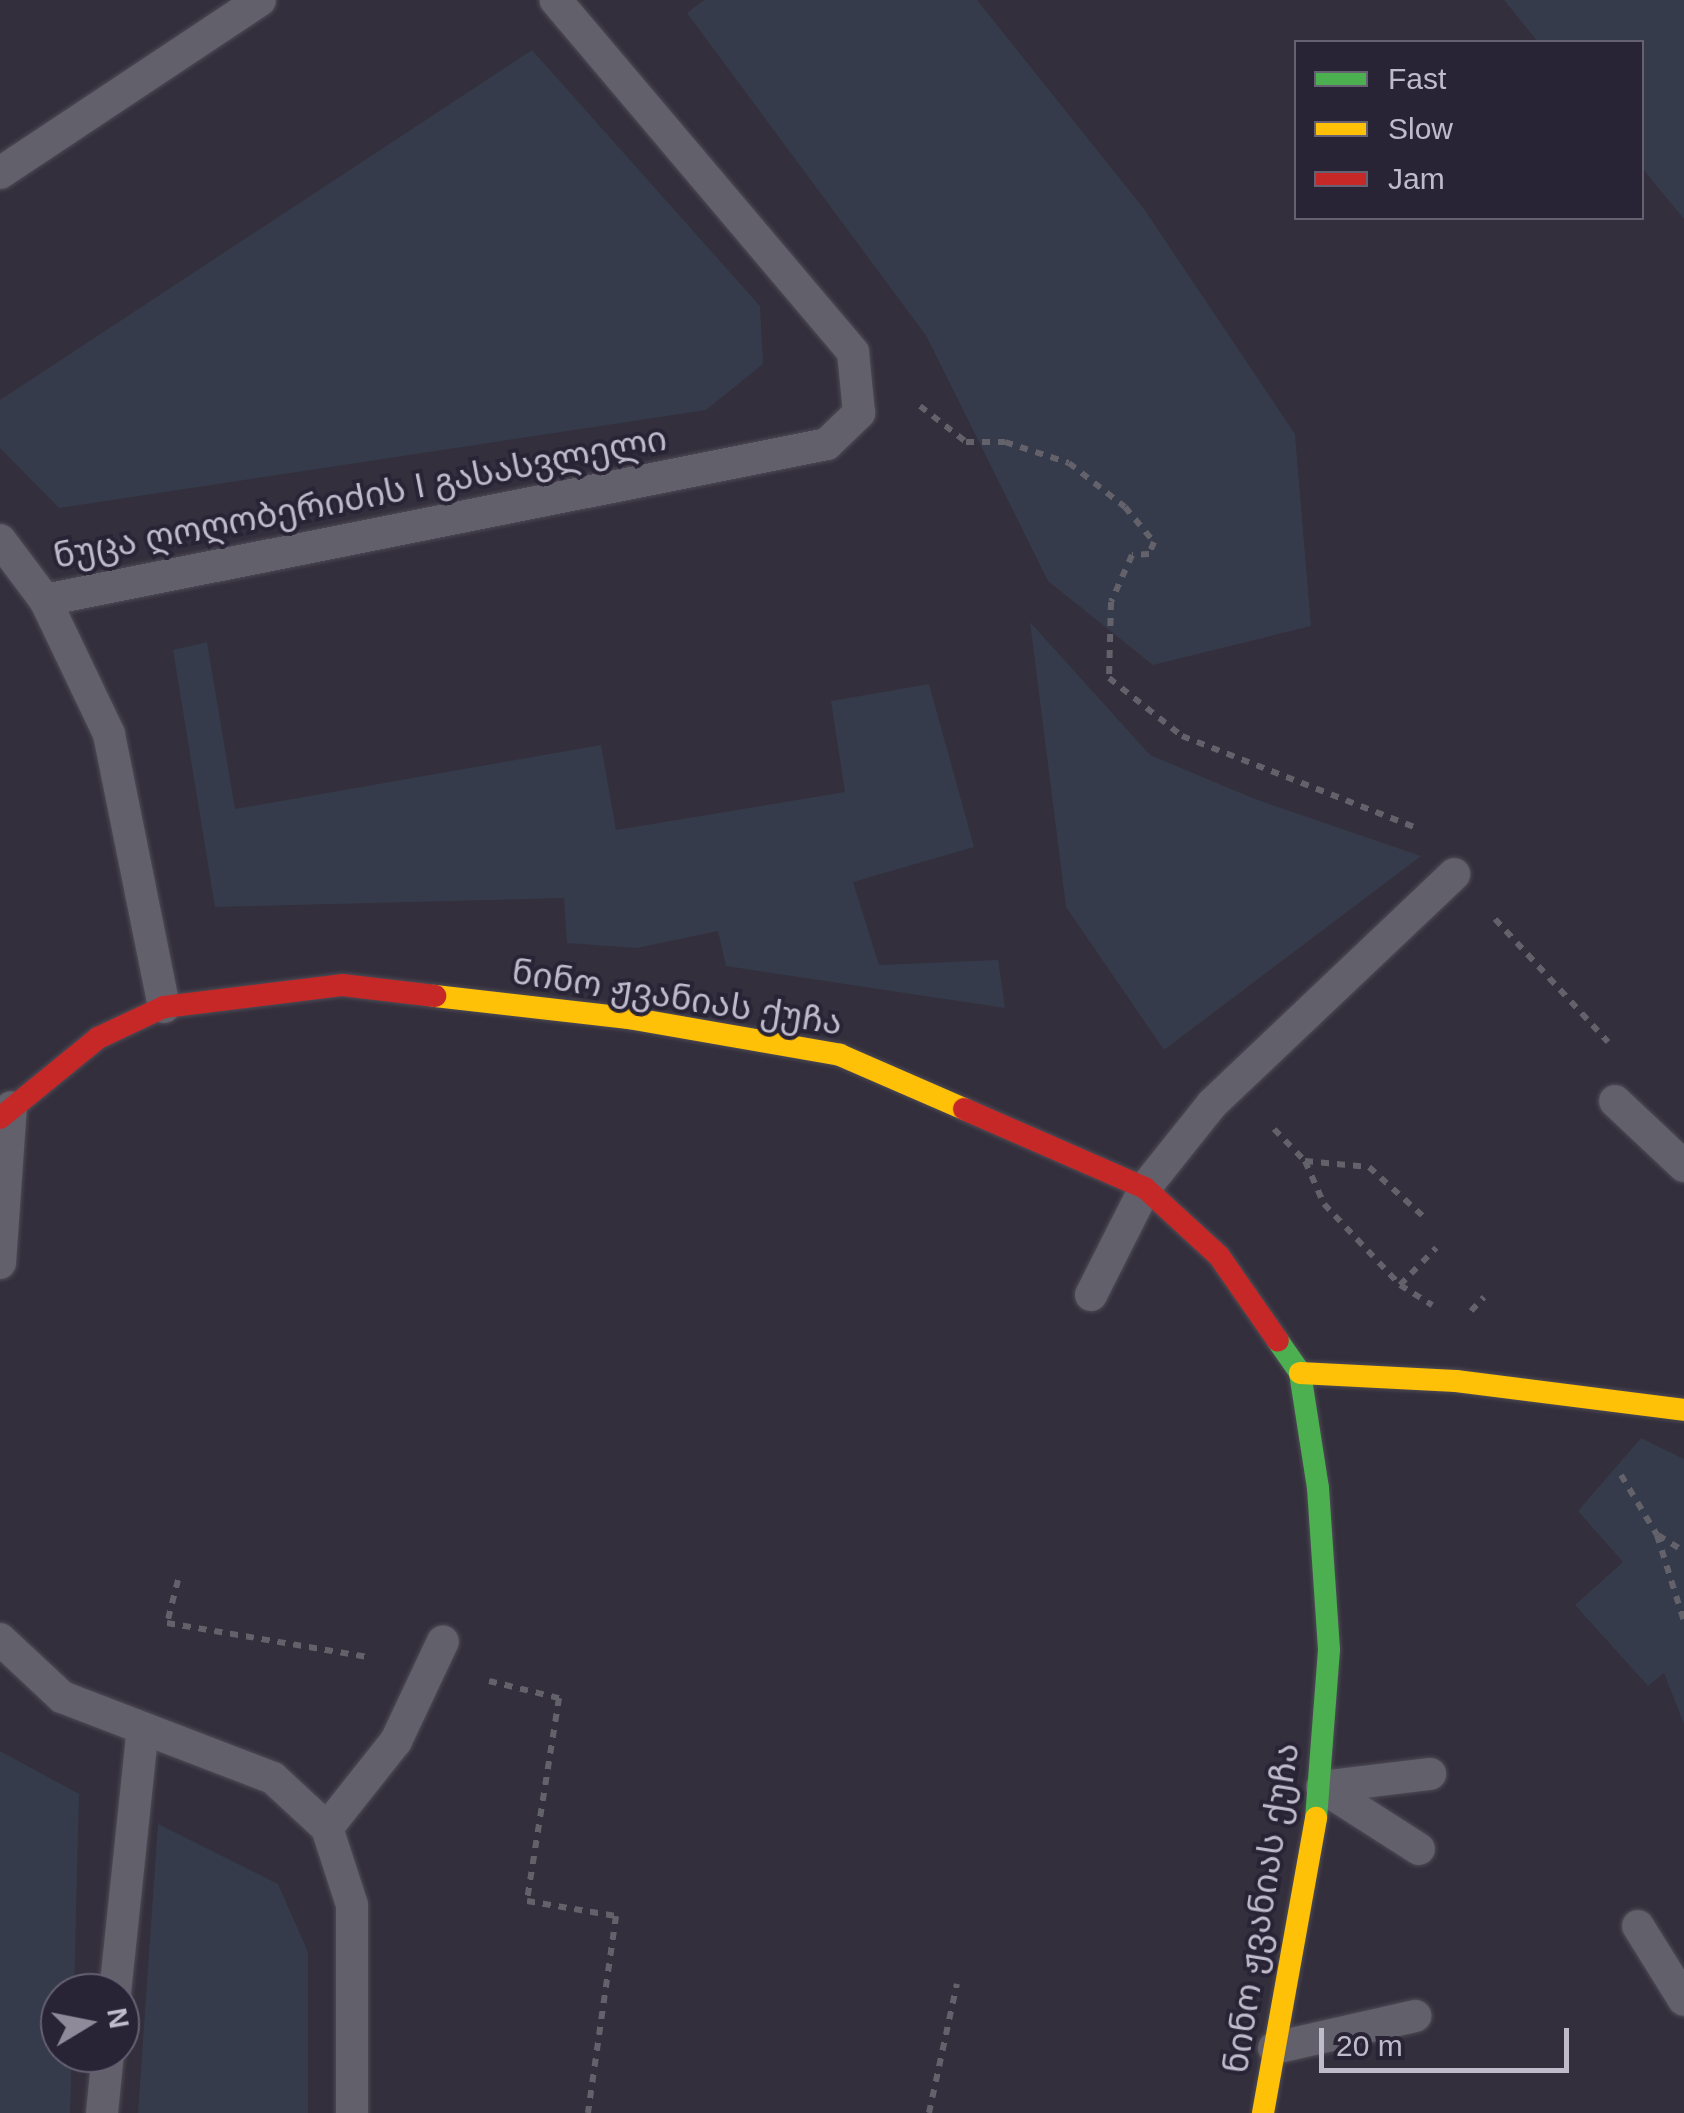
<!DOCTYPE html>
<html>
<head>
<meta charset="utf-8">
<style>
	body { margin:0 }
	#map { position:relative; width:1684px; height:2113px; overflow:hidden; background:#332f3c; font-family:Arial,"Noto Sans Georgian",sans-serif }
	div>[style] { position:absolute }
	.green>* { inset:0; background:#353b4a }
	.path>* { height:6px; margin-top:-3px; transform-origin:0; background:repeating-linear-gradient(90deg,#636169 0 8px,transparent 0 16px) }
	.roads { filter:drop-shadow(0 0 2px #4e4b55) drop-shadow(0 0 2px #4e4b55) }
	.lane>* { height:32px; margin:-16px; padding:0 16px; transform-origin:16px; border-radius:16px; background:#62606a }
	.fast>* { height:22px; margin:-11px; padding:0 11px; transform-origin:11px; border-radius:11px; background:#4caf50 }
	.slow>* { height:22px; margin:-11px; padding:0 11px; transform-origin:11px; border-radius:11px; background:#ffc107 }
	.jam>* { height:22px; margin:-11px; padding:0 11px; transform-origin:11px; border-radius:11px; background:#c62828 }
	span { translate:-50% -50%; white-space:nowrap; text-align:center; line-height:1.15; -webkit-text-stroke:8px #292336; paint-order:stroke }
	.street-label { font-size:35px; color:#c0bbcb }
	.legend { position:absolute; left:1294px; top:40px; width:350px; height:180px; box-sizing:border-box; background:#292336; border:2px solid #656072; margin:0; padding:12px 18px; list-style:none; font-size:30px; color:#c0bbcb }
	.legend li { display:flex; align-items:center; gap:20px; height:50px }
	.legend b { width:50px; border:2px solid #656072 }
	.north { position:absolute; left:40px; top:1973px; width:100px; height:100px; box-sizing:border-box; background:#292336; border:2px solid #656072; border-radius:50%; rotate:80deg; font-size:28px; font-weight:700; line-height:40px; text-align:center; color:#c0bbcb }
	.north::after { content:''; display:block; margin:auto; width:35px; height:45px; background:#8f8a99; clip-path:polygon(50% 0,100% 100%,50% 72%,0 100%) }
	.scale { position:absolute; left:1319px; top:2028px; width:250px; height:45px; box-sizing:border-box; border:5px solid #c0bbcb; border-top:0; padding-left:12px; font-size:30px; line-height:35px; white-space:nowrap; color:#c0bbcb; -webkit-text-stroke:8px #292336; paint-order:stroke }
</style>
</head>
<body>
<div id="map">
	<div class="green">
		<i style="clip-path:polygon(704px 0,977px 0,1144px 209px,1295px 434px,1311px 626px,1153px 665px,1048px 581px,927px 337px,687px 13px)"></i>
		<i style="clip-path:polygon(1504px 0,1684px 0,1684px 219px,1642px 168px,1642px 42px,1538px 42px)"></i>
		<i style="clip-path:polygon(532px 50px,760px 306px,763px 364px,706px 410px,59px 508px,0 448px,0 400px)"></i>
		<i style="clip-path:polygon(1030px 622px,1150px 755px,1255px 799px,1421px 856px,1164px 1050px,1066px 907px)"></i>
		<i style="clip-path:polygon(207px 642px,235px 809px,601px 745px,616px 830px,845px 792px,831px 701px,929px 684px,974px 847px,853px 882px,879px 965px,998px 960px,1005px 1008px,726px 966px,718px 931px,637px 948px,567px 943px,564px 898px,215px 907px,173px 650px)"></i>
		<i style="clip-path:polygon(1641px 1438px,1684px 1459px,1684px 1724px,1664px 1673px,1648px 1686px,1575px 1605px,1623px 1562px,1578px 1511px)"></i>
		<i style="clip-path:polygon(0 1751px,79px 1794px,74px 1993px,60px 1993px,60px 2053px,72px 2053px,70px 2113px,0 2113px)"></i>
		<i style="clip-path:polygon(158px 1824px,278px 1884px,308px 1952px,308px 2113px,138px 2113px)"></i>
	</div>
	<div class="path">
		<i style="left:920px;top:406px;width:58px;rotate:38deg"></i>
		<i style="left:966px;top:442px;width:39px"></i>
		<i style="left:1005px;top:442px;width:67px;rotate:18.2deg"></i>
		<i style="left:1069px;top:463px;width:71px;rotate:38.2deg"></i>
		<i style="left:1125px;top:507px;width:45px;rotate:50.4deg"></i>
		<i style="left:1154px;top:542px;width:13px;rotate:113deg"></i>
		<i style="left:1149px;top:554px;width:17px;rotate:177deg"></i>
		<i style="left:1132px;top:555px;width:51px;rotate:114.1deg"></i>
		<i style="left:1111px;top:602px;width:76px;rotate:91.5deg"></i>
		<i style="left:1109px;top:678px;width:93px;rotate:38.5deg"></i>
		<i style="left:1182px;top:736px;width:249px;rotate:21.4deg"></i>
		<i style="left:1495px;top:919px;width:167px;rotate:47.4deg"></i>
		<i style="left:1274px;top:1129px;width:45px;rotate:45.9deg"></i>
		<i style="left:1305px;top:1161px;width:64px;rotate:5.4deg"></i>
		<i style="left:1369px;top:1167px;width:76px;rotate:42.3deg"></i>
		<i style="left:1305px;top:1161px;width:47px;rotate:66.2deg"></i>
		<i style="left:1324px;top:1204px;width:111px;rotate:46.8deg"></i>
		<i style="left:1400px;top:1285px;width:38px;rotate:32deg"></i>
		<i style="left:1400px;top:1285px;width:52px;rotate:-45.8deg"></i>
		<i style="left:1471px;top:1311px;width:19px;rotate:-47deg"></i>
		<i style="left:1621px;top:1475px;width:70px;rotate:59deg"></i>
		<i style="left:1657px;top:1535px;width:90px;rotate:72.6deg"></i>
		<i style="left:1658px;top:1535px;width:31px;rotate:32deg"></i>
		<i style="left:178px;top:1580px;width:44px;rotate:104.3deg"></i>
		<i style="left:167px;top:1623px;width:205px;rotate:9.6deg"></i>
		<i style="left:489px;top:1681px;width:72px;rotate:13.7deg"></i>
		<i style="left:559px;top:1698px;width:206px;rotate:99deg"></i>
		<i style="left:527px;top:1901px;width:90px;rotate:9.6deg"></i>
		<i style="left:616px;top:1916px;width:199px;rotate:98.1deg"></i>
		<i style="left:929px;top:2113px;width:132px;rotate:-77.8deg"></i>
	</div>
	<div class="roads">
		<div class="lane">
			<i style="left:0;top:173px;width:312px;rotate:-33.6deg"></i>
			<i style="left:0;top:540px;width:75px;rotate:53.1deg"></i>
			<i style="left:164px;top:1007px;width:278px;rotate:-101.4deg"></i>
			<i style="left:109px;top:734px;width:148px;rotate:-115.5deg"></i>
			<i style="left:45px;top:600px;width:797px;rotate:-11.28deg"></i>
			<i style="left:827px;top:444px;width:45px;rotate:-44.1deg"></i>
			<i style="left:859px;top:413px;width:61px;rotate:-95.6deg"></i>
			<i style="left:853px;top:352px;width:461px;rotate:-130.2deg"></i>
			<i style="left:1615px;top:1101px;width:95px;rotate:43.3deg"></i>
			<i style="left:0;top:1263px;width:156px;rotate:-86deg"></i>
			<i style="left:1091px;top:1295px;width:120px;rotate:-63.2deg"></i>
			<i style="left:1145px;top:1188px;width:107px;rotate:-51.4deg"></i>
			<i style="left:1212px;top:1104px;width:334px;rotate:-43.5deg"></i>
			<i style="left:0;top:1639px;width:85px;rotate:43.1deg"></i>
			<i style="left:62px;top:1697px;width:226px;rotate:21deg"></i>
			<i style="left:273px;top:1778px;width:74px;rotate:42.8deg"></i>
			<i style="left:327px;top:1828px;width:81px;rotate:72deg"></i>
			<i style="left:352px;top:1905px;width:208px;rotate:90deg"></i>
			<i style="left:1322px;top:1787px;width:115px;rotate:32.6deg"></i>
			<i style="left:1322px;top:1787px;width:109px;rotate:-6.9deg"></i>
			<i style="left:327px;top:1828px;width:111px;rotate:-51.6deg"></i>
			<i style="left:396px;top:1741px;width:110px;rotate:-64.8deg"></i>
			<i style="left:1638px;top:1926px;width:87px;rotate:58.1deg"></i>
			<i style="left:115px;top:1993px;width:266px;rotate:-84deg"></i>
			<i style="left:1274px;top:2048px;width:145px;rotate:-12.8deg"></i>
			<i style="left:102px;top:2113px;width:60px;rotate:-84.3deg"></i>
		</div>
		<div class="fast">
			<i style="left:1278px;top:1341px;width:39px;rotate:55deg"></i>
			<i style="left:1300px;top:1373px;width:116px;rotate:81.1deg"></i>
			<i style="left:1318px;top:1488px;width:162px;rotate:86.1deg"></i>
			<i style="left:1329px;top:1650px;width:169px;rotate:94.4deg"></i>
		</div>
		<div class="slow">
			<i style="left:435px;top:996px;width:195px;rotate:6.5deg"></i>
			<i style="left:629px;top:1018px;width:214px;rotate:9.9deg"></i>
			<i style="left:840px;top:1055px;width:135px;rotate:23.5deg"></i>
			<i style="left:1300px;top:1373px;width:156px;rotate:2.9deg"></i>
			<i style="left:1456px;top:1381px;width:230px;rotate:7.2deg"></i>
			<i style="left:1263px;top:2113px;width:300px;rotate:-79.8deg"></i>
		</div>
		<div class="jam">
			<i style="left:964px;top:1109px;width:197px;rotate:23.6deg"></i>
			<i style="left:1145px;top:1188px;width:100px;rotate:42.6deg"></i>
			<i style="left:1219px;top:1256px;width:103px;rotate:55.2deg"></i>
			<i style="left:0;top:1118px;width:127px;rotate:-39.2deg"></i>
			<i style="left:98px;top:1038px;width:73px;rotate:-25.2deg"></i>
			<i style="left:164px;top:1007px;width:179px;rotate:-7deg"></i>
			<i style="left:342px;top:985px;width:94px;rotate:6.7deg"></i>
		</div>
	</div>
	<div class="street-label">
		<span style="left:360px;top:497px;rotate:-11deg">ნუცა ღოღობერიძის I გასასვლელი</span>
		<span style="left:677px;top:997px;rotate:9deg">ნინო ჟვანიას ქუჩა</span>
		<span style="left:1261px;top:1908px;rotate:-81deg">ნინო ჟვანიას ქუჩა</span>
	</div>
	<ul class="legend">
	<li><b style="height:12px;background:#4caf50"></b>Fast</li>
	<li><b style="height:12px;background:#ffc107"></b>Slow</li>
	<li><b style="height:12px;background:#c62828"></b>Jam</li>
	</ul>
	<div class="north">N</div>
	<div class="scale">20 m</div>
</div>
</body>
</html>
